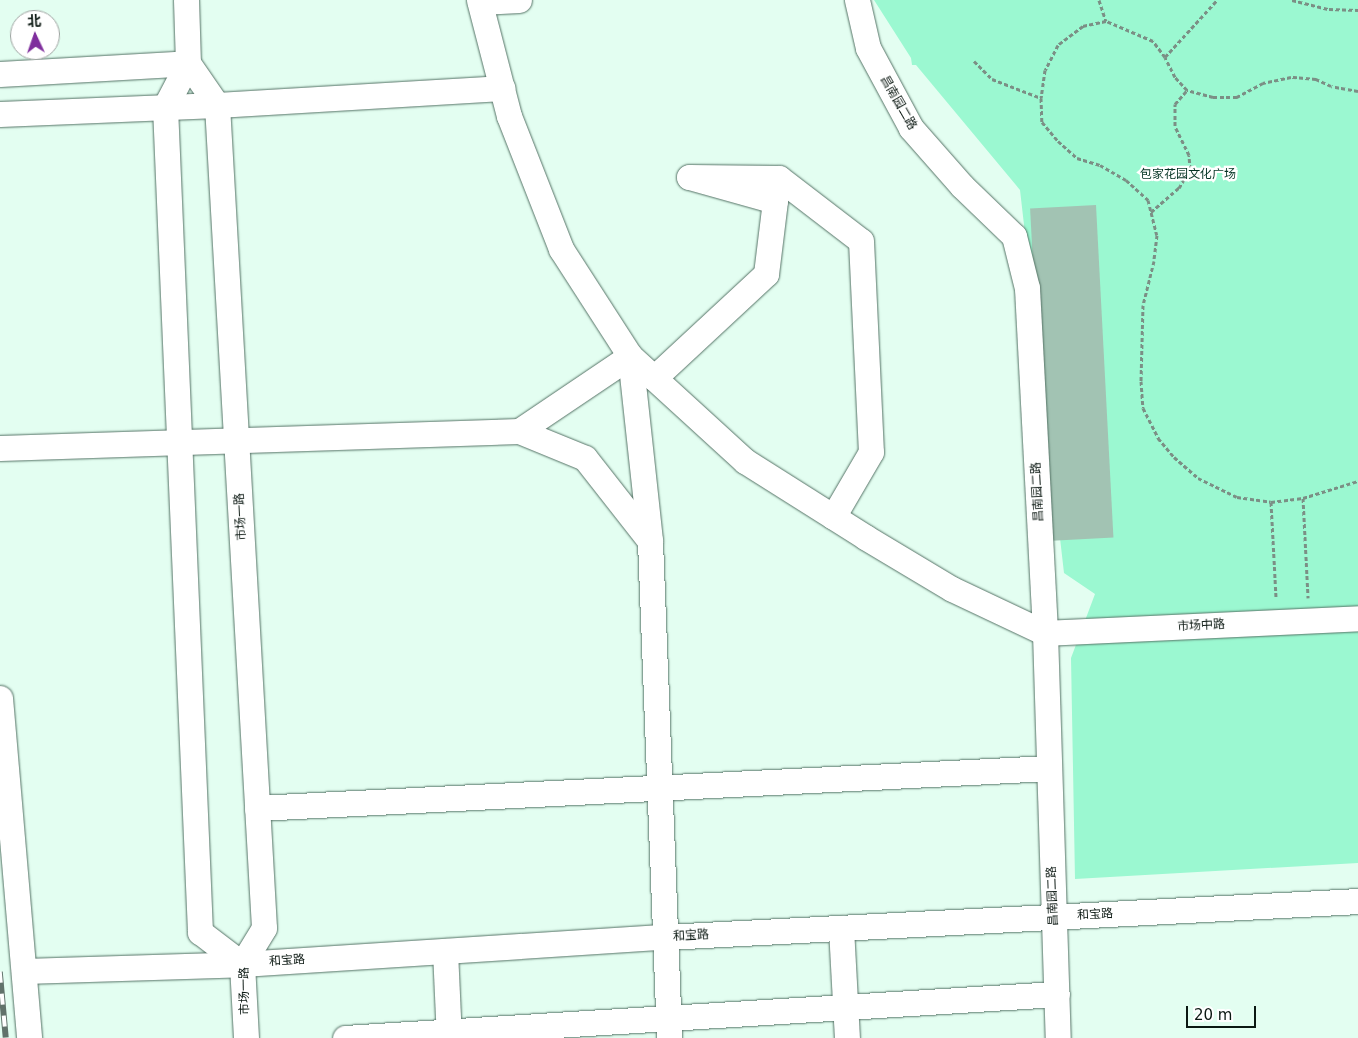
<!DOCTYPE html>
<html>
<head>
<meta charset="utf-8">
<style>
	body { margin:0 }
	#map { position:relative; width:1358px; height:1038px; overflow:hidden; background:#e3fef1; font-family:"DejaVu Sans","Noto Sans SC",sans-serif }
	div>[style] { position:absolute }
	.green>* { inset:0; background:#9bf8d1 }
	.building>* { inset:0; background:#a2c3b3; transform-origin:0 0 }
	.path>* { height:3px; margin-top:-1.5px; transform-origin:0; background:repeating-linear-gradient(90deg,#7b8f85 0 4px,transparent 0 6.5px) }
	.roads { filter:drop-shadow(0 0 1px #557366) drop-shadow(0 0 1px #557366) }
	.minor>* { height:25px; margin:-12.5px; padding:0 12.5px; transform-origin:12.5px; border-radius:12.5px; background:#fff }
	.rail>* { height:5.5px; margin-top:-2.75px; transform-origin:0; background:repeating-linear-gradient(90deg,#fff 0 11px,#61736b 0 22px); box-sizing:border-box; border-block:1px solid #61736b }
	span { translate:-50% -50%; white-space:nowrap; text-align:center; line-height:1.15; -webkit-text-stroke:4.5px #fff; paint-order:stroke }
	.street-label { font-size:12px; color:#0b1812 }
	.park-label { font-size:12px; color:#033323 }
	.north { position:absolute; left:10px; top:10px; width:50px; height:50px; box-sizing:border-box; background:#fff; border:1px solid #9da3a0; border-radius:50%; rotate:357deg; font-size:14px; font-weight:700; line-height:20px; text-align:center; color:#0b1812 }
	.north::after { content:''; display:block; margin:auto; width:18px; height:22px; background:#7f2e9d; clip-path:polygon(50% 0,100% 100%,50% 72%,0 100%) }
	.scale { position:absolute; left:1186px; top:1006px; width:70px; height:22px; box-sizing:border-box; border:2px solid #0b1812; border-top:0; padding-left:6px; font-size:15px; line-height:18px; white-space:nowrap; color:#0b1812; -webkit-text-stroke:4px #fff; paint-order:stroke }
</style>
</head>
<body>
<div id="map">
	<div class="green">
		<i style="clip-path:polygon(874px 0,1358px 0,1358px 863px,1075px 879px,1071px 658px,1095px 594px,1064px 573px,1020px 190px,916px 65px,912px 65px,911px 58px)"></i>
	</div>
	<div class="building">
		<i style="left:1096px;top:205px;width:333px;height:66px;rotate:87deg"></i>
	</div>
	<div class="path">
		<i style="left:1099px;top:0;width:22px;rotate:72deg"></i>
		<i style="left:1292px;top:0;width:38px;rotate:14deg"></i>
		<i style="left:1329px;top:9px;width:29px;rotate:2deg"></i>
		<i style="left:1165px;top:57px;width:77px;rotate:-47.6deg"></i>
		<i style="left:974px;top:61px;width:25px;rotate:45deg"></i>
		<i style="left:992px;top:79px;width:53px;rotate:21.2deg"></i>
		<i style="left:1358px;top:91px;width:27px;rotate:-170deg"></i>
		<i style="left:1331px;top:86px;width:17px;rotate:-155deg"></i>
		<i style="left:1316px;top:79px;width:25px;rotate:-175deg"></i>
		<i style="left:1291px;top:77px;width:29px;rotate:168deg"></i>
		<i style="left:1263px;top:83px;width:30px;rotate:152deg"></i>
		<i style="left:1237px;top:97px;width:24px;rotate:180deg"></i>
		<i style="left:1213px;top:97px;width:27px;rotate:-165deg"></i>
		<i style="left:1187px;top:90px;width:18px;rotate:-133deg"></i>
		<i style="left:1175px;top:77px;width:22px;rotate:-117deg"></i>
		<i style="left:1165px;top:57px;width:20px;rotate:-127deg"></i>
		<i style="left:1153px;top:41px;width:51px;rotate:-156.9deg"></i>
		<i style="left:1106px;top:21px;width:24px;rotate:168deg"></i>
		<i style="left:1083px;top:26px;width:31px;rotate:143deg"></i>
		<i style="left:1058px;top:45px;width:28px;rotate:117deg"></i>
		<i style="left:1045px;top:70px;width:28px;rotate:98deg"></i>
		<i style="left:1041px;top:98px;width:24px;rotate:88deg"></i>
		<i style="left:1042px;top:122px;width:25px;rotate:50deg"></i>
		<i style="left:1058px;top:141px;width:25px;rotate:42deg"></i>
		<i style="left:1077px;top:158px;width:24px;rotate:17deg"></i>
		<i style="left:1100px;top:165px;width:30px;rotate:30deg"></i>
		<i style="left:1126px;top:180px;width:30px;rotate:42deg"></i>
		<i style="left:1148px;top:200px;width:36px;rotate:76deg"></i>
		<i style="left:1157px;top:235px;width:26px;rotate:97deg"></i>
		<i style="left:1154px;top:261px;width:45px;rotate:104deg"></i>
		<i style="left:1143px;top:305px;width:76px;rotate:91.5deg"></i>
		<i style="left:1141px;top:381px;width:27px;rotate:86deg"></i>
		<i style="left:1143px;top:408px;width:34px;rotate:63deg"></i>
		<i style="left:1158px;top:438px;width:25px;rotate:50deg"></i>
		<i style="left:1174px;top:457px;width:32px;rotate:41deg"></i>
		<i style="left:1198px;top:478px;width:43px;rotate:26deg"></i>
		<i style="left:1237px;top:497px;width:34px;rotate:8deg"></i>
		<i style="left:1271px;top:502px;width:32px;rotate:-7deg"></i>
		<i style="left:1303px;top:498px;width:58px;rotate:-17.2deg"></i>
		<i style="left:1151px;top:212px;width:37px;rotate:-41deg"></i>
		<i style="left:1179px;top:188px;width:22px;rotate:-60deg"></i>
		<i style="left:1190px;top:169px;width:14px;rotate:-94deg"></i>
		<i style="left:1189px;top:155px;width:32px;rotate:-116deg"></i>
		<i style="left:1175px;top:126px;width:22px;rotate:-90deg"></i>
		<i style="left:1175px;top:104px;width:18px;rotate:-49deg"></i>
		<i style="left:1303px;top:498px;width:100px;rotate:87.1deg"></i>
		<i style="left:1271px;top:502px;width:97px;rotate:87deg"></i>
	</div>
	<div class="roads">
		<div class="minor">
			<i style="left:186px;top:0;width:63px;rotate:88.2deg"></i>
			<i style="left:188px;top:63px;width:51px;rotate:55.4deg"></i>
			<i style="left:217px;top:105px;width:824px;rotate:86.73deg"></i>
			<i style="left:264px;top:928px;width:42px;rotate:121.4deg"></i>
			<i style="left:242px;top:964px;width:74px;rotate:86.9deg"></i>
			<i style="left:479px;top:0;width:120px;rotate:75.5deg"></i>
			<i style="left:509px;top:116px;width:143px;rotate:68.6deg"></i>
			<i style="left:561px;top:249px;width:127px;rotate:57.2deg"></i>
			<i style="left:630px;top:356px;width:156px;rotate:42.4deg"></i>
			<i style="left:745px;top:461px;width:142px;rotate:32.3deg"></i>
			<i style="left:865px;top:537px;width:101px;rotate:30.9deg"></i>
			<i style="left:952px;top:589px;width:103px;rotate:25.3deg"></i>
			<i style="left:1045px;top:633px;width:313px;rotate:-2.7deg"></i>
			<i style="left:857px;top:0;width:49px;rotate:77.1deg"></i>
			<i style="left:868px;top:48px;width:91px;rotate:61.7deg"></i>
			<i style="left:911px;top:128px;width:77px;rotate:48.7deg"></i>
			<i style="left:962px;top:186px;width:72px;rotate:43.9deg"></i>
			<i style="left:1014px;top:236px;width:54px;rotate:76deg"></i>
			<i style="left:1027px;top:288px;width:345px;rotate:87deg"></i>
			<i style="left:1045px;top:633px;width:405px;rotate:88.2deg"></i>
			<i style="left:480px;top:2px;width:39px;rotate:-3deg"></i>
			<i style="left:188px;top:63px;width:50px;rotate:117.6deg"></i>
			<i style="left:165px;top:107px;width:826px;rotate:87.57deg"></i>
			<i style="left:200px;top:932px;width:53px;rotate:37.3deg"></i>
			<i style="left:0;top:74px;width:188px;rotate:-3.3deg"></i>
			<i style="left:0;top:114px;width:217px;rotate:-2.4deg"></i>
			<i style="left:217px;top:105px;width:286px;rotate:-3.4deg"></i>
			<i style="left:654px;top:378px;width:153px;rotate:-42.9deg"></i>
			<i style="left:766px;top:274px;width:74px;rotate:-83deg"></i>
			<i style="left:775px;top:201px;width:89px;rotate:-164.4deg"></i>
			<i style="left:689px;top:177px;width:90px;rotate:0.6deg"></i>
			<i style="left:779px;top:178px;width:103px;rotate:37.5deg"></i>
			<i style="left:861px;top:241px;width:211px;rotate:87.3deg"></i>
			<i style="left:871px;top:452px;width:75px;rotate:120.3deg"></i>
			<i style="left:519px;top:431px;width:134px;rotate:-34deg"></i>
			<i style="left:630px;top:356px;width:186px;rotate:83.8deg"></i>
			<i style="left:650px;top:541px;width:497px;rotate:87.8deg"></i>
			<i style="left:0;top:448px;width:519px;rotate:-1.88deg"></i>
			<i style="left:519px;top:431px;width:71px;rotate:22.2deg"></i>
			<i style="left:585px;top:458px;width:105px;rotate:51.9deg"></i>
			<i style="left:0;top:698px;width:341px;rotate:85.1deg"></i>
			<i style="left:257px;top:808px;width:793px;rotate:-2.89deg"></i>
			<i style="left:841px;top:928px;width:110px;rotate:86.9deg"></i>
			<i style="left:445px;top:951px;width:87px;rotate:87.4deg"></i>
			<i style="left:24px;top:971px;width:218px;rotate:-1.8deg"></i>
			<i style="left:242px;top:964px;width:424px;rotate:-3.7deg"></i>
			<i style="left:665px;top:937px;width:694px;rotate:-2.97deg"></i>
			<i style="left:345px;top:1038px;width:713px;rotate:-3.54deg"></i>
		</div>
	</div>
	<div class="rail">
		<i style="left:0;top:972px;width:66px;rotate:84.8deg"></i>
	</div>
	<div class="street-label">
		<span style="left:898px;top:103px;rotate:60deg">昌南园二路</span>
		<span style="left:1038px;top:492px;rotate:-93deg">昌南园二路</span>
		<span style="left:241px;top:517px;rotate:-93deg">市场一路</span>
		<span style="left:1201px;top:626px;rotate:-3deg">市场中路</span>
		<span style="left:1053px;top:896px;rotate:-92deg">昌南园二路</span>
		<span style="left:1095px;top:915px;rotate:-3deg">和宝路</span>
		<span style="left:691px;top:936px;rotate:-3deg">和宝路</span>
		<span style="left:287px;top:961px;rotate:-4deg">和宝路</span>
		<span style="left:245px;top:991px;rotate:-91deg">市场一路</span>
	</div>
	<div class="park-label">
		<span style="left:1188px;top:175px">包家花园文化广场</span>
	</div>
	<div class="north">北</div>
	<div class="scale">20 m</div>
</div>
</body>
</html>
